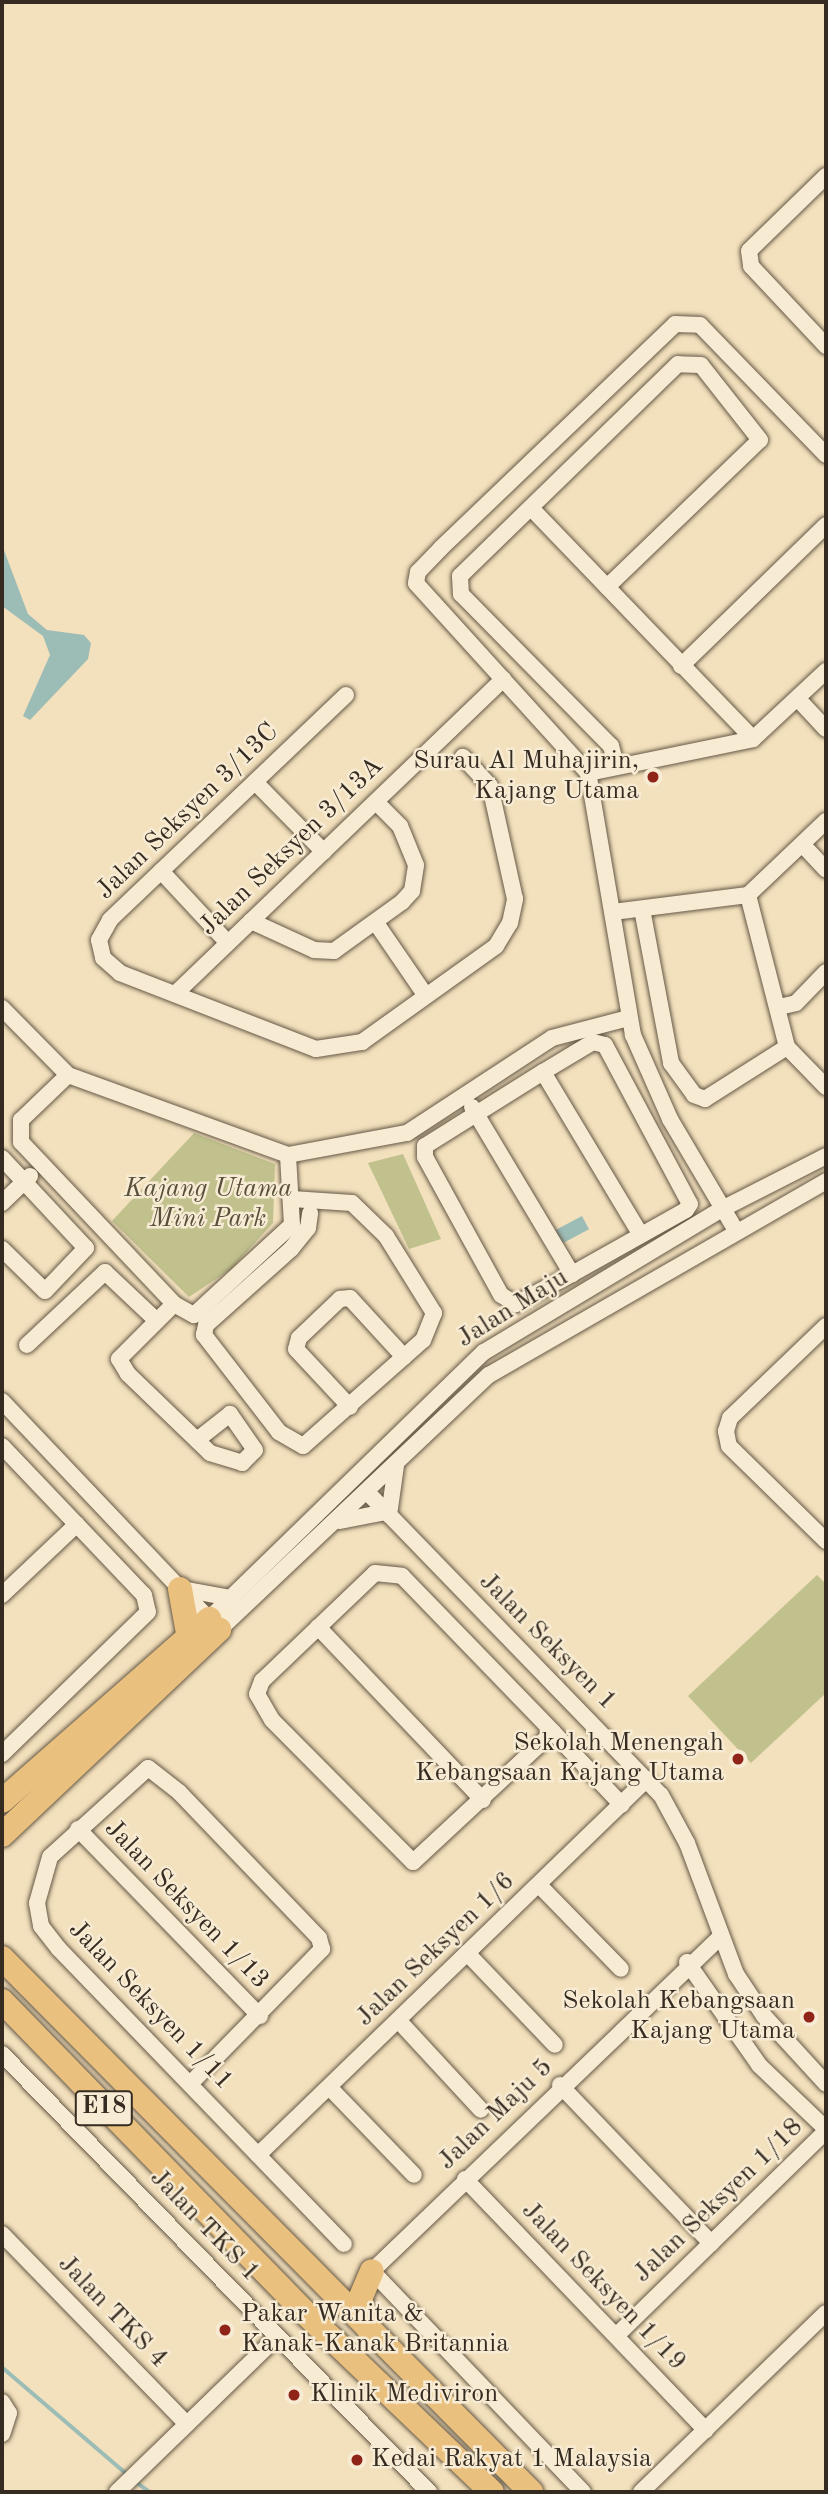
<!DOCTYPE html>
<html>
<head>
<meta charset="utf-8">
<style>
	body { margin:0 }
	#map { position:relative; width:828px; height:2494px; overflow:hidden; background:#f3e0bc; font-family:"Old Standard TT",serif }
	div>[style] { position:absolute }
	.green>* { inset:0; background:#c0c18d }
	.water>* { inset:0; background:#9cbcb6; transform-origin:0 0 }
	.stream>* { height:3.5px; margin:-1.75px; padding:0 1.75px; transform-origin:1.75px; border-radius:1.75px; background:#9cbcb6 }
	.roads { filter:drop-shadow(0 0 2px #645847) drop-shadow(0 0 2px #645847) }
	.minor>* { height:16px; margin:-8px; padding:0 8px; transform-origin:8px; border-radius:8px; background:#f7ebd3 }
	.highway>* { height:24px; margin:-12px; padding:0 12px; transform-origin:12px; border-radius:12px; background:#eac07e }
	.dots>* { width:19px; height:19px; translate:-50% -50%; box-sizing:border-box; border:4px solid #f7ebd3; border-radius:50% }
	span { translate:-50% -50%; white-space:nowrap; text-align:center; line-height:1.15; -webkit-text-stroke:5px #f7ebd3; paint-order:stroke }
	.shield-label span { padding:2px 5px; background:#f7ebd3; border:2px solid; border-radius:5px; -webkit-text-stroke-width:0 }
	.shield-label { font-size:24px; color:#352b20; font-weight:700 }
	.poi-label { font-size:26px; color:#352b20 }
	.right { translate:-100% -50%; text-align:right }
	.left { translate:0 -50%; text-align:left }
	.street-label { font-size:26px; color:#352b20 }
	.park-label { font-size:26px; color:#58503b; font-style:italic }
	.frame { position:absolute; inset:0; border:4px solid #352b20; pointer-events:none }
</style>
</head>
<body>
<div id="map">
	<div class="green">
		<i style="clip-path:polygon(194px 1133px,275px 1164px,273px 1223px,231px 1269px,189px 1297px,112px 1221px)"></i>
		<i style="clip-path:polygon(403px 1154px,441px 1239px,409px 1249px,368px 1163px)"></i>
		<i style="clip-path:polygon(817px 1575px,826px 1584px,826px 1693px,751px 1763px,688px 1696px)"></i>
	</div>
	<div class="water">
		<i style="clip-path:polygon(2px 545px,28px 614px,47px 630px,84px 635px,91px 643px,88px 659px,30px 720px,23px 716px,50px 655px,43px 636px,2px 606px)"></i>
		<i style="left:582px;top:1216px;width:15px;height:31px;rotate:62deg"></i>
	</div>
	<div class="stream">
		<i style="left:2px;top:2367px;width:166px;rotate:40.6deg"></i>
		<i style="left:136px;top:2482px;width:17px;rotate:36deg"></i>
	</div>
	<div class="roads">
		<div class="minor">
			<i style="left:826px;top:176px;width:107px;rotate:135.8deg"></i>
			<i style="left:749px;top:251px;width:15px;rotate:82deg"></i>
			<i style="left:751px;top:266px;width:110px;rotate:46.8deg"></i>
			<i style="left:531px;top:508px;width:320px;rotate:46.1deg"></i>
			<i style="left:607px;top:587px;width:212px;rotate:-43.9deg"></i>
			<i style="left:760px;top:440px;width:95px;rotate:-128.2deg"></i>
			<i style="left:701px;top:365px;width:23px;rotate:-178deg"></i>
			<i style="left:678px;top:364px;width:304px;rotate:135.8deg"></i>
			<i style="left:460px;top:576px;width:18px;rotate:87deg"></i>
			<i style="left:461px;top:594px;width:214px;rotate:45.4deg"></i>
			<i style="left:611px;top:746px;width:20px;rotate:75deg"></i>
			<i style="left:681px;top:666px;width:202px;rotate:-44.2deg"></i>
			<i style="left:346px;top:695px;width:326px;rotate:136.4deg"></i>
			<i style="left:110px;top:920px;width:23px;rotate:119deg"></i>
			<i style="left:99px;top:940px;width:18px;rotate:77deg"></i>
			<i style="left:103px;top:958px;width:23px;rotate:41deg"></i>
			<i style="left:120px;top:973px;width:210px;rotate:21.2deg"></i>
			<i style="left:316px;top:1049px;width:47px;rotate:-8.7deg"></i>
			<i style="left:362px;top:1042px;width:165px;rotate:-35.6deg"></i>
			<i style="left:496px;top:946px;width:27px;rotate:-59deg"></i>
			<i style="left:510px;top:923px;width:25px;rotate:-78deg"></i>
			<i style="left:515px;top:899px;width:116px;rotate:-102.5deg"></i>
			<i style="left:490px;top:786px;width:40px;rotate:-133deg"></i>
			<i style="left:798px;top:699px;width:41px;rotate:47deg"></i>
			<i style="left:588px;top:773px;width:168px;rotate:-11.6deg"></i>
			<i style="left:753px;top:739px;width:100px;rotate:-43deg"></i>
			<i style="left:255px;top:782px;width:98px;rotate:45.4deg"></i>
			<i style="left:802px;top:844px;width:35px;rotate:47deg"></i>
			<i style="left:161px;top:871px;width:98px;rotate:47.1deg"></i>
			<i style="left:748px;top:895px;width:157px;rotate:75.6deg"></i>
			<i style="left:787px;top:1047px;width:56px;rotate:45.7deg"></i>
			<i style="left:642px;top:909px;width:157px;rotate:79.3deg"></i>
			<i style="left:671px;top:1063px;width:39px;rotate:54deg"></i>
			<i style="left:694px;top:1095px;width:12px;rotate:20deg"></i>
			<i style="left:705px;top:1099px;width:97px;rotate:-32.4deg"></i>
			<i style="left:613px;top:912px;width:136px;rotate:-7.2deg"></i>
			<i style="left:748px;top:895px;width:108px;rotate:-43.5deg"></i>
			<i style="left:251px;top:921px;width:69px;rotate:24.7deg"></i>
			<i style="left:314px;top:950px;width:20px;rotate:3deg"></i>
			<i style="left:334px;top:951px;width:84px;rotate:-35.8deg"></i>
			<i style="left:402px;top:902px;width:15px;rotate:-48deg"></i>
			<i style="left:412px;top:891px;width:26px;rotate:-81deg"></i>
			<i style="left:416px;top:865px;width:42px;rotate:-112.3deg"></i>
			<i style="left:400px;top:826px;width:34px;rotate:-135deg"></i>
			<i style="left:376px;top:923px;width:85px;rotate:55.6deg"></i>
			<i style="left:175px;top:994px;width:455px;rotate:-43.8deg"></i>
			<i style="left:779px;top:1007px;width:17px;rotate:-13deg"></i>
			<i style="left:796px;top:1003px;width:43px;rotate:-45.9deg"></i>
			<i style="left:2px;top:1008px;width:94px;rotate:45.4deg"></i>
			<i style="left:68px;top:1075px;width:234px;rotate:20deg"></i>
			<i style="left:288px;top:1155px;width:121px;rotate:-10.5deg"></i>
			<i style="left:407px;top:1133px;width:173px;rotate:-33.2deg"></i>
			<i style="left:552px;top:1038px;width:79px;rotate:-14.7deg"></i>
			<i style="left:543px;top:1072px;width:58px;rotate:-31deg"></i>
			<i style="left:593px;top:1042px;width:12px;rotate:14deg"></i>
			<i style="left:605px;top:1045px;width:180px;rotate:61.9deg"></i>
			<i style="left:690px;top:1204px;width:7px;rotate:124deg"></i>
			<i style="left:686px;top:1210px;width:131px;rotate:150.7deg"></i>
			<i style="left:572px;top:1274px;width:64px;rotate:151.8deg"></i>
			<i style="left:516px;top:1304px;width:17px;rotate:-149deg"></i>
			<i style="left:501px;top:1295px;width:158px;rotate:-118.8deg"></i>
			<i style="left:425px;top:1157px;width:11px;rotate:-90deg"></i>
			<i style="left:425px;top:1146px;width:139px;rotate:-32.1deg"></i>
			<i style="left:543px;top:1072px;width:190px;rotate:59deg"></i>
			<i style="left:68px;top:1075px;width:65px;rotate:136.2deg"></i>
			<i style="left:21px;top:1120px;width:22px;rotate:90deg"></i>
			<i style="left:21px;top:1142px;width:223px;rotate:46.6deg"></i>
			<i style="left:174px;top:1304px;width:23px;rotate:29deg"></i>
			<i style="left:194px;top:1315px;width:133px;rotate:-42.6deg"></i>
			<i style="left:292px;top:1225px;width:70px;rotate:-93.3deg"></i>
			<i style="left:472px;top:1107px;width:195px;rotate:59.1deg"></i>
			<i style="left:2px;top:1158px;width:123px;rotate:47deg"></i>
			<i style="left:86px;top:1248px;width:59px;rotate:133.6deg"></i>
			<i style="left:45px;top:1291px;width:60px;rotate:-135.7deg"></i>
			<i style="left:292px;top:1199px;width:60px;rotate:3.8deg"></i>
			<i style="left:352px;top:1203px;width:47px;rotate:44.1deg"></i>
			<i style="left:386px;top:1236px;width:91px;rotate:58.1deg"></i>
			<i style="left:434px;top:1313px;width:29px;rotate:112deg"></i>
			<i style="left:423px;top:1340px;width:160px;rotate:138.5deg"></i>
			<i style="left:303px;top:1446px;width:28px;rotate:-150deg"></i>
			<i style="left:279px;top:1432px;width:123px;rotate:-127.7deg"></i>
			<i style="left:204px;top:1335px;width:10px;rotate:-79deg"></i>
			<i style="left:206px;top:1325px;width:114px;rotate:-41.8deg"></i>
			<i style="left:291px;top:1249px;width:27px;rotate:-51deg"></i>
			<i style="left:308px;top:1228px;width:15px;rotate:-82deg"></i>
			<i style="left:2px;top:1203px;width:39px;rotate:-44deg"></i>
			<i style="left:735px;top:1229px;width:128px;rotate:-120.6deg"></i>
			<i style="left:670px;top:1119px;width:92px;rotate:-113.8deg"></i>
			<i style="left:633px;top:1035px;width:266px;rotate:-99.7deg"></i>
			<i style="left:588px;top:773px;width:256px;rotate:-132.2deg"></i>
			<i style="left:416px;top:583px;width:11px;rotate:-80deg"></i>
			<i style="left:418px;top:572px;width:33px;rotate:-46deg"></i>
			<i style="left:441px;top:548px;width:324px;rotate:-43.7deg"></i>
			<i style="left:675px;top:324px;width:25px;rotate:2deg"></i>
			<i style="left:700px;top:325px;width:181px;rotate:45.9deg"></i>
			<i style="left:174px;top:1304px;width:78px;rotate:135deg"></i>
			<i style="left:119px;top:1359px;width:17px;rotate:59deg"></i>
			<i style="left:128px;top:1374px;width:114px;rotate:43.9deg"></i>
			<i style="left:210px;top:1453px;width:34px;rotate:17deg"></i>
			<i style="left:242px;top:1463px;width:18px;rotate:-45deg"></i>
			<i style="left:255px;top:1450px;width:44px;rotate:-124.8deg"></i>
			<i style="left:230px;top:1414px;width:42px;rotate:141.8deg"></i>
			<i style="left:826px;top:1326px;width:133px;rotate:136.2deg"></i>
			<i style="left:730px;top:1418px;width:14px;rotate:107deg"></i>
			<i style="left:726px;top:1431px;width:15px;rotate:79deg"></i>
			<i style="left:729px;top:1446px;width:136px;rotate:44.4deg"></i>
			<i style="left:27px;top:1345px;width:107px;rotate:-43.1deg"></i>
			<i style="left:105px;top:1272px;width:70px;rotate:43.3deg"></i>
			<i style="left:2px;top:1401px;width:315px;rotate:46.5deg"></i>
			<i style="left:219px;top:1630px;width:371px;rotate:-43.4deg"></i>
			<i style="left:489px;top:1375px;width:389px;rotate:-29.9deg"></i>
			<i style="left:350px;top:1407px;width:79px;rotate:-133deg"></i>
			<i style="left:296px;top:1349px;width:11px;rotate:-75deg"></i>
			<i style="left:299px;top:1338px;width:57px;rotate:-43.6deg"></i>
			<i style="left:340px;top:1299px;width:10px;rotate:-6deg"></i>
			<i style="left:350px;top:1298px;width:80px;rotate:47.5deg"></i>
			<i style="left:2px;top:1446px;width:206px;rotate:46.4deg"></i>
			<i style="left:144px;top:1595px;width:17px;rotate:77deg"></i>
			<i style="left:148px;top:1612px;width:204px;rotate:135.8deg"></i>
			<i style="left:367px;top:1492px;width:422px;rotate:45.9deg"></i>
			<i style="left:661px;top:1795px;width:55px;rotate:61.6deg"></i>
			<i style="left:687px;top:1843px;width:140px;rotate:69.5deg"></i>
			<i style="left:736px;top:1974px;width:50px;rotate:56.3deg"></i>
			<i style="left:764px;top:2016px;width:92px;rotate:47.6deg"></i>
			<i style="left:389px;top:1515px;width:49px;rotate:-81.9deg"></i>
			<i style="left:340px;top:1521px;width:47px;rotate:-11.1deg"></i>
			<i style="left:182px;top:1589px;width:50px;rotate:10.4deg"></i>
			<i style="left:2px;top:1595px;width:103px;rotate:-43.4deg"></i>
			<i style="left:209px;top:1619px;width:383px;rotate:-44.2deg"></i>
			<i style="left:484px;top:1352px;width:280px;rotate:-31deg"></i>
			<i style="left:724px;top:1208px;width:114px;rotate:-27deg"></i>
			<i style="left:318px;top:1627px;width:239px;rotate:46.4deg"></i>
			<i style="left:553px;top:1732px;width:191px;rotate:137.1deg"></i>
			<i style="left:413px;top:1862px;width:200px;rotate:-134.8deg"></i>
			<i style="left:272px;top:1720px;width:30px;rotate:-120deg"></i>
			<i style="left:257px;top:1694px;width:14px;rotate:-69deg"></i>
			<i style="left:262px;top:1681px;width:156px;rotate:-43.7deg"></i>
			<i style="left:375px;top:1573px;width:27px;rotate:6deg"></i>
			<i style="left:402px;top:1576px;width:217px;rotate:45.9deg"></i>
			<i style="left:553px;top:1732px;width:100px;rotate:46.6deg"></i>
			<i style="left:78px;top:1829px;width:261px;rotate:45.8deg"></i>
			<i style="left:539px;top:1885px;width:117px;rotate:45.7deg"></i>
			<i style="left:467px;top:1953px;width:127px;rotate:46.3deg"></i>
			<i style="left:687px;top:1962px;width:126px;rotate:55deg"></i>
			<i style="left:759px;top:2065px;width:93px;rotate:43.7deg"></i>
			<i style="left:398px;top:2020px;width:122px;rotate:47.3deg"></i>
			<i style="left:2px;top:2054px;width:612px;rotate:45.73deg"></i>
			<i style="left:190px;top:2084px;width:189px;rotate:-45.6deg"></i>
			<i style="left:322px;top:1949px;width:11px;rotate:-105deg"></i>
			<i style="left:319px;top:1938px;width:202px;rotate:-133.8deg"></i>
			<i style="left:179px;top:1792px;width:39px;rotate:-142deg"></i>
			<i style="left:148px;top:1768px;width:132px;rotate:137.8deg"></i>
			<i style="left:50px;top:1857px;width:48px;rotate:105.8deg"></i>
			<i style="left:37px;top:1903px;width:23px;rotate:80deg"></i>
			<i style="left:41px;top:1926px;width:29px;rotate:52deg"></i>
			<i style="left:59px;top:1949px;width:410px;rotate:46deg"></i>
			<i style="left:560px;top:2085px;width:219px;rotate:46.3deg"></i>
			<i style="left:329px;top:2087px;width:122px;rotate:46deg"></i>
			<i style="left:258px;top:2155px;width:541px;rotate:-44.03deg"></i>
			<i style="left:465px;top:2179px;width:348px;rotate:46.2deg"></i>
			<i style="left:2px;top:2234px;width:265px;rotate:45.8deg"></i>
			<i style="left:616px;top:2336px;width:293px;rotate:-44.3deg"></i>
			<i style="left:2px;top:2402px;width:13px;rotate:58deg"></i>
			<i style="left:9px;top:2413px;width:22px;rotate:108deg"></i>
			<i style="left:117px;top:2492px;width:223px;rotate:-44.1deg"></i>
			<i style="left:583px;top:2492px;width:306px;rotate:-133.7deg"></i>
			<i style="left:372px;top:2271px;width:480px;rotate:-43.8deg"></i>
			<i style="left:641px;top:2492px;width:257px;rotate:-44.1deg"></i>
		</div>
		<div class="highway">
			<i style="left:180px;top:1589px;width:45px;rotate:79.7deg"></i>
			<i style="left:2px;top:1801px;width:276px;rotate:-41.3deg"></i>
			<i style="left:2px;top:1835px;width:299px;rotate:-43.4deg"></i>
			<i style="left:2px;top:1958px;width:752px;rotate:45.27deg"></i>
			<i style="left:2px;top:2001px;width:434px;rotate:45.8deg"></i>
			<i style="left:304px;top:2312px;width:260px;rotate:43.8deg"></i>
			<i style="left:369px;top:2330px;width:32px;rotate:-106deg"></i>
			<i style="left:360px;top:2299px;width:30px;rotate:-67deg"></i>
		</div>
	</div>
	<div class="dots">
		<i style="left:653px;top:777px;background:#8f2418"></i>
		<i style="left:738px;top:1759px;background:#8f2418"></i>
		<i style="left:809px;top:2017px;background:#8f2418"></i>
		<i style="left:225px;top:2330px;background:#8f2418"></i>
		<i style="left:294px;top:2395px;background:#8f2418"></i>
		<i style="left:357px;top:2460px;background:#8f2418"></i>
	</div>
	<div class="shield-label">
		<span style="left:104px;top:2108px">E18</span>
	</div>
	<div class="poi-label">
		<span class="right" style="left:639px;top:777px">Surau Al Muhajirin,<br>Kajang Utama</span>
		<span class="right" style="left:724px;top:1759px">Sekolah Menengah<br>Kebangsaan Kajang Utama</span>
		<span class="right" style="left:795px;top:2017px">Sekolah Kebangsaan<br>Kajang Utama</span>
		<span class="left" style="left:241px;top:2330px">Pakar Wanita &amp;<br>Kanak-Kanak Britannia</span>
		<span class="left" style="left:310px;top:2395px">Klinik Mediviron</span>
		<span class="left" style="left:371px;top:2460px">Kedai Rakyat 1 Malaysia</span>
	</div>
	<div class="street-label">
		<span style="left:188px;top:812px;rotate:-44deg">Jalan Seksyen 3/13C</span>
		<span style="left:292px;top:847px;rotate:-44deg">Jalan Seksyen 3/13A</span>
		<span style="left:513px;top:1309px;rotate:-32deg">Jalan Maju</span>
		<span style="left:547px;top:1642px;rotate:45deg">Jalan Seksyen 1</span>
		<span style="left:186px;top:1905px;rotate:46deg">Jalan Seksyen 1/13</span>
		<span style="left:436px;top:1950px;rotate:-44deg">Jalan Seksyen 1/6</span>
		<span style="left:150px;top:2006px;rotate:46deg">Jalan Seksyen 1/11</span>
		<span style="left:496px;top:2115px;rotate:-44deg">Jalan Maju 5</span>
		<span style="left:719px;top:2201px;rotate:-44deg">Jalan Seksyen 1/18</span>
		<span style="left:204px;top:2226px;rotate:46deg">Jalan TKS 1</span>
		<span style="left:603px;top:2287px;rotate:46deg">Jalan Seksyen 1/19</span>
		<span style="left:112px;top:2312px;rotate:46deg">Jalan TKS 4</span>
	</div>
	<div class="park-label">
		<span style="left:208px;top:1205px">Kajang Utama<br>Mini Park</span>
	</div>
	<div class="frame"></div>
</div>
</body>
</html>
